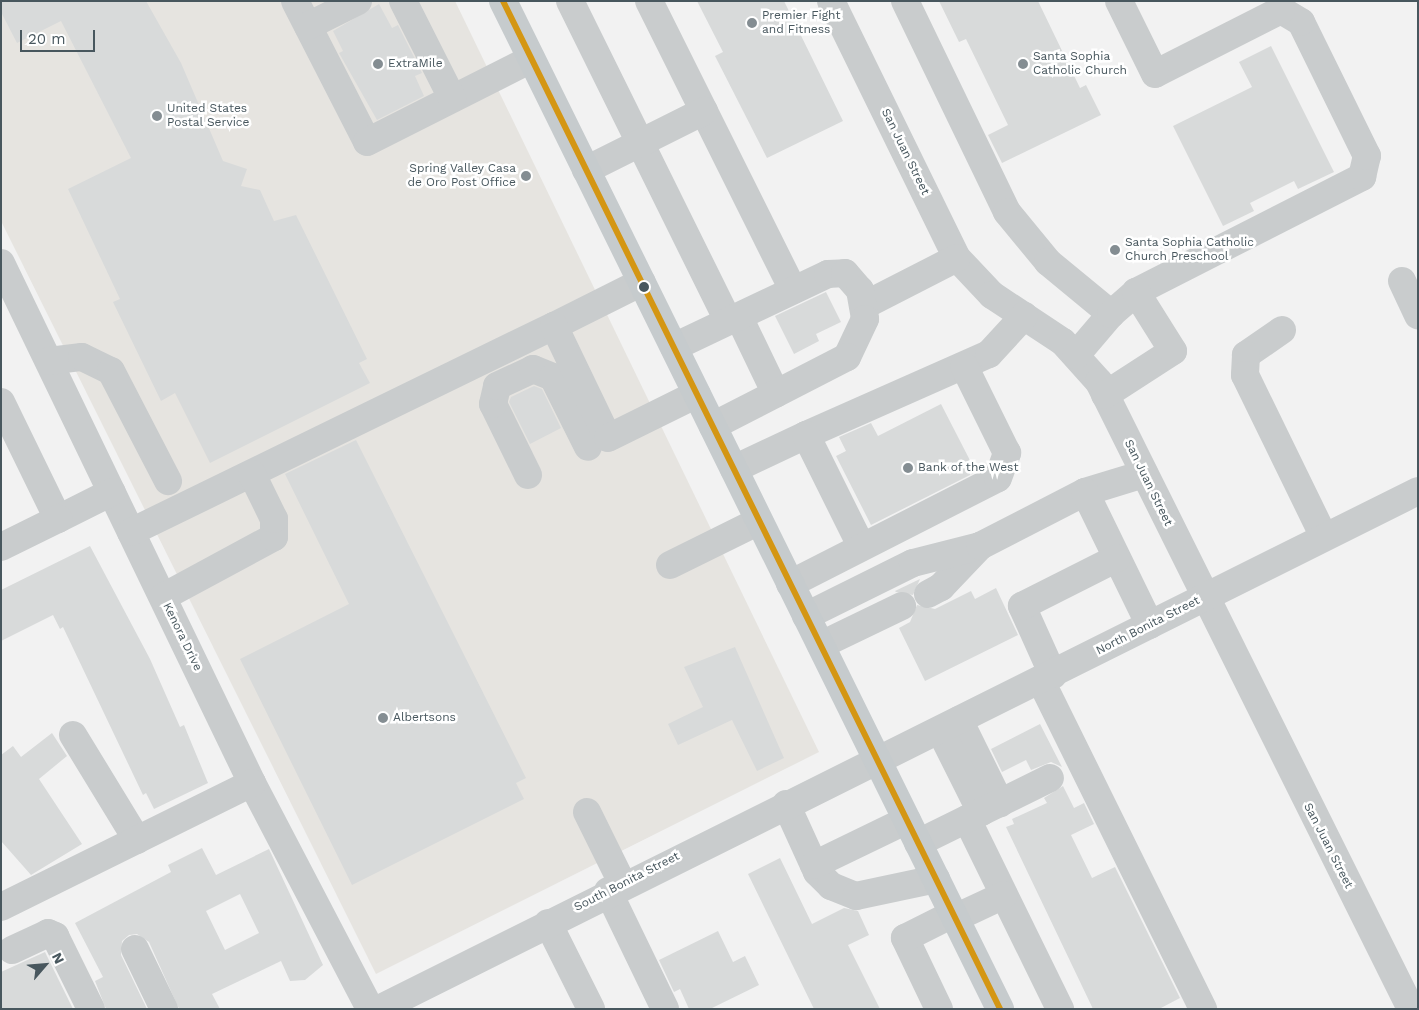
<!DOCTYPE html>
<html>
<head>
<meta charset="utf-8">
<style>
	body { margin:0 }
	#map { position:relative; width:1419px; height:1010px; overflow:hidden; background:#f2f2f2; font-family:"Work Sans",sans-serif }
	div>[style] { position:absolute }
	.commercial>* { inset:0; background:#e6e4e0 }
	.building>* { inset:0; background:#d8dada }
	.minor>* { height:28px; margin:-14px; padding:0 14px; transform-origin:14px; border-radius:14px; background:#c9cccd }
	.major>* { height:28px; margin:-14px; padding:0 14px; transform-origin:14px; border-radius:14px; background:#c6cbcd }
	.bus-1>* { height:6px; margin:-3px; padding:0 3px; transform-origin:3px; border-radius:3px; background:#d49613 }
	.dots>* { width:14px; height:14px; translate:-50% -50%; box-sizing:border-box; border:2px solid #fff; border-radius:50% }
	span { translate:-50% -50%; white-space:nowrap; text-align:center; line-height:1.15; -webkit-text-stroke:5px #fff; paint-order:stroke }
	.poi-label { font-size:12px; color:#48575e }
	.left { translate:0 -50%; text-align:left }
	.right { translate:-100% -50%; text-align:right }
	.street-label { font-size:12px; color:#48575e }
	.frame { position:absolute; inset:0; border:2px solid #48575e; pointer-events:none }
	.north { position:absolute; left:20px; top:940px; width:50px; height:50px; -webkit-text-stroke:4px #fff; paint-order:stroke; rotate:63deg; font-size:14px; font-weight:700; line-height:20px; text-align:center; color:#48575e }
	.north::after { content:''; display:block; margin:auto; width:18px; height:22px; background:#48575e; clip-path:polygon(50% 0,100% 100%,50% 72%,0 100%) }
	.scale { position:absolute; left:20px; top:30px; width:75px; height:22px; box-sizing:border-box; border:2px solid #48575e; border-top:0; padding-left:6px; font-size:15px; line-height:18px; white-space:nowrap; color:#48575e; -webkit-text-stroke:4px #fff; paint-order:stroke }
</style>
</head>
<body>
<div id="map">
	<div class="commercial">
		<i style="clip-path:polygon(1px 1px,455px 1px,819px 752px,376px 974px,1px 221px)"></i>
	</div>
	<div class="building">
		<i style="clip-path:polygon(1px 1px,146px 1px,181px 63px,223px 161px,247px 169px,241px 186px,260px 190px,274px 221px,296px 215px,367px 359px,359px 363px,370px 383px,210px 463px,175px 393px,161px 401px,113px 302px,120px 299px,68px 189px,131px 158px,61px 21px,17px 43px,1px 12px)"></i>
		<i style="clip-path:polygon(697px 1px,784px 1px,843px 121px,767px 158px,715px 56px,723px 52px)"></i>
		<i style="clip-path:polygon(939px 1px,1038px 1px,1080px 88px,1086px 85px,1101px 115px,1002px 163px,988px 135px,1008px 125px,966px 39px,959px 42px)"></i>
		<i style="clip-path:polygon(379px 4px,392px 28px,398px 25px,422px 73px,415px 76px,424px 96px,377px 120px,339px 53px,343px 51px,333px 31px)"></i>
		<i style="clip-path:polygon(1271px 46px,1334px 172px,1298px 189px,1294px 181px,1250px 203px,1254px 211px,1223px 226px,1173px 126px,1252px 87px,1239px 62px)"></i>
		<i style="clip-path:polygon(826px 292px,841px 322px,816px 334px,819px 341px,794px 354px,775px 316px)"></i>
		<i style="clip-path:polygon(534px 386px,542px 389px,561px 428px,530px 444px,509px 402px,511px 397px)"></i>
		<i style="clip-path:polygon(941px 404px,976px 472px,871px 525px,836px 456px,846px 451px,839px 437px,871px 423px,878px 436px)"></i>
		<i style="clip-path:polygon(356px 440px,526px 778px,516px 783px,524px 799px,352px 885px,240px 659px,349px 604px,285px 474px)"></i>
		<i style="clip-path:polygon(90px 546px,150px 659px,180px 727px,184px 725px,208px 783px,154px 809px,146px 793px,143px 795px,63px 627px,60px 629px,53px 615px,1px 641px,1px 590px)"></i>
		<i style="clip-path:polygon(920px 579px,913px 595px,896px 592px,895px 591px)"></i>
		<i style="clip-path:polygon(996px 588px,1018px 635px,925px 681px,899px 628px,910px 622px,917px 605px,935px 609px,971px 591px,975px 599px)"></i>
		<i style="clip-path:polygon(735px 647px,784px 758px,757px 771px,732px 720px,678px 745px,668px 724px,703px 707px,684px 667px)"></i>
		<i style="clip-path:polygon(1040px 724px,1062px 767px,1051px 762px,1031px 770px,1026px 760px,1002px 772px,991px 749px)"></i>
		<i style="clip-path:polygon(52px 733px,67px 756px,39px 779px,82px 844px,31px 875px,1px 841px,1px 755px,13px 746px,21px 757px)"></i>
		<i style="clip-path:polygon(1063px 786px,1074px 808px,1084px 803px,1094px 824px,1071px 835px,1092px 878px,1115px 867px,1180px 998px,1159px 1009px,1093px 1009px,1006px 827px,1014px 824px,1012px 819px,1047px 803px,1044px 798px)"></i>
		<i style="clip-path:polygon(evenodd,202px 848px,216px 875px,269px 849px,323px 965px,305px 980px,290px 981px,281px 961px,212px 994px,220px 1009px,179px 1009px,149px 942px,137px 934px,129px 935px,122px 941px,121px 955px,147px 1009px,106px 1009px,95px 981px,103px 977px,75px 923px,171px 872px,168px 865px,202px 848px,240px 894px,259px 933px,225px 950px,206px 911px,240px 894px)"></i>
		<i style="clip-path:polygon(780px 858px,812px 924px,844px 908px,858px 911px,869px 935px,848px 945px,880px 1009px,814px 1009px,748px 874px)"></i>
		<i style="clip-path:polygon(718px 931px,733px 962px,745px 956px,759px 985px,710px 1009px,689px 1009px,680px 989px,674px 992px,659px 960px)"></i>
		<i style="clip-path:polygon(45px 952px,73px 1009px,1px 1009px,1px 972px)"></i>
	</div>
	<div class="minor">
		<i style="left:295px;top:1px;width:158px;rotate:62.9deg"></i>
		<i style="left:367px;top:142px;width:184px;rotate:-26.8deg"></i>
		<i style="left:403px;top:1px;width:109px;rotate:63.2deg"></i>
		<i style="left:570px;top:1px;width:357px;rotate:63.7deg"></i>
		<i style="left:649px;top:1px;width:323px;rotate:63.5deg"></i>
		<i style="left:831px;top:1px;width:286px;rotate:63.9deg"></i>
		<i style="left:957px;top:258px;width:51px;rotate:46.6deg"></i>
		<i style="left:992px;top:295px;width:85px;rotate:33.5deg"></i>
		<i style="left:1063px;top:342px;width:54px;rotate:48deg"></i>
		<i style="left:1099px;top:382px;width:700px;rotate:63.54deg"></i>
		<i style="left:905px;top:1px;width:234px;rotate:64.2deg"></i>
		<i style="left:1007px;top:212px;width:65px;rotate:50.6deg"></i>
		<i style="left:1048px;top:262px;width:82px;rotate:39.5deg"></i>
		<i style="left:1111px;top:314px;width:54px;rotate:130.5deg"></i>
		<i style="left:308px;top:26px;width:56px;rotate:-26.6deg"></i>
		<i style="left:586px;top:170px;width:132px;rotate:-26.6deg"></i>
		<i style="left:1px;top:263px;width:577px;rotate:64.23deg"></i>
		<i style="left:252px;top:783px;width:255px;rotate:62.4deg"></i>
		<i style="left:1402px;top:281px;width:38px;rotate:65deg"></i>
		<i style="left:865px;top:305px;width:103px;rotate:-27.1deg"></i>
		<i style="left:1111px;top:314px;width:33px;rotate:-41deg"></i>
		<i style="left:1136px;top:292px;width:254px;rotate:-27deg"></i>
		<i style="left:1362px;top:177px;width:22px;rotate:-77deg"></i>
		<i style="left:1367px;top:156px;width:149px;rotate:-116.2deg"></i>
		<i style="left:1301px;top:22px;width:23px;rotate:-149deg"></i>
		<i style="left:1281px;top:10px;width:141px;rotate:153.1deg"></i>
		<i style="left:1155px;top:74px;width:81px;rotate:-116.3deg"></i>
		<i style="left:739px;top:317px;width:85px;rotate:64.3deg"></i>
		<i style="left:554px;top:326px;width:98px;rotate:-26.6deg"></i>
		<i style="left:1282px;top:330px;width:44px;rotate:145.2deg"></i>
		<i style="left:1246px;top:355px;width:20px;rotate:93deg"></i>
		<i style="left:1245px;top:375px;width:180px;rotate:64deg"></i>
		<i style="left:674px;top:347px;width:170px;rotate:-25.4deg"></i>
		<i style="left:828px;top:274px;width:17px;rotate:-3deg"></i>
		<i style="left:845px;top:273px;width:23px;rotate:49deg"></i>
		<i style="left:860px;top:290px;width:29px;rotate:80deg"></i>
		<i style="left:865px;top:319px;width:42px;rotate:115.3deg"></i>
		<i style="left:847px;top:357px;width:151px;rotate:152.8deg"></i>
		<i style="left:49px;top:361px;width:33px;rotate:-7deg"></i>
		<i style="left:82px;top:357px;width:32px;rotate:26deg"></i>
		<i style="left:111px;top:371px;width:124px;rotate:62.6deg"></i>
		<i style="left:1105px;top:395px;width:81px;rotate:-32.9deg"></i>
		<i style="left:1173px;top:351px;width:70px;rotate:-122.1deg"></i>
		<i style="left:1px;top:402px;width:130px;rotate:64deg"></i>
		<i style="left:58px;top:519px;width:60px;rotate:-26.6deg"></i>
		<i style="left:806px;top:435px;width:200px;rotate:-23.9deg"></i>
		<i style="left:989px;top:354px;width:52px;rotate:-47.4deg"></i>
		<i style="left:734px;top:469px;width:80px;rotate:-25.3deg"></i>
		<i style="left:806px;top:435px;width:124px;rotate:63.6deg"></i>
		<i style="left:528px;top:475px;width:79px;rotate:-116.2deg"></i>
		<i style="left:493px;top:404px;width:18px;rotate:-77deg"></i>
		<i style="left:497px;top:386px;width:40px;rotate:-25deg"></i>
		<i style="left:533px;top:369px;width:22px;rotate:22deg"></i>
		<i style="left:553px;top:377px;width:78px;rotate:63.4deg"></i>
		<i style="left:1085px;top:492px;width:62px;rotate:-17deg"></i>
		<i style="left:131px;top:532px;width:470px;rotate:-26deg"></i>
		<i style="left:554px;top:326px;width:124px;rotate:64.3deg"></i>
		<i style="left:608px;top:438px;width:99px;rotate:-26.3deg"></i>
		<i style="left:1px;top:547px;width:64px;rotate:-26.2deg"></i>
		<i style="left:670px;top:565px;width:99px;rotate:-26.3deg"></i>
		<i style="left:790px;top:584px;width:233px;rotate:-27deg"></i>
		<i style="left:998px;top:478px;width:27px;rotate:-70deg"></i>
		<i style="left:1007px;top:453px;width:97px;rotate:-116.3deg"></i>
		<i style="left:928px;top:594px;width:15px;rotate:-28deg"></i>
		<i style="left:941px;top:587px;width:57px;rotate:-46.4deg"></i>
		<i style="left:163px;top:597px;width:126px;rotate:-28.4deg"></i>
		<i style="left:274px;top:537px;width:18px;rotate:-90deg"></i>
		<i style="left:274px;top:519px;width:50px;rotate:-116.1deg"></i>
		<i style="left:806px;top:616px;width:119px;rotate:-26.4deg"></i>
		<i style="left:913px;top:563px;width:69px;rotate:-14.2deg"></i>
		<i style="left:980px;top:546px;width:118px;rotate:-27.2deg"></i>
		<i style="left:1085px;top:492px;width:148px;rotate:64deg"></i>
		<i style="left:821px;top:645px;width:90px;rotate:-25.7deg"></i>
		<i style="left:1053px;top:675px;width:76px;rotate:-114.2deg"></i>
		<i style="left:1022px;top:606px;width:106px;rotate:-26.8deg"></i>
		<i style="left:1041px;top:681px;width:366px;rotate:63.7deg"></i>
		<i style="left:959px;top:720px;width:93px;rotate:63.7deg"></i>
		<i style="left:940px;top:730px;width:92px;rotate:63.4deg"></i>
		<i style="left:73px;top:735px;width:123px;rotate:58.6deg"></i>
		<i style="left:786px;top:804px;width:75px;rotate:65.5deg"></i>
		<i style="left:817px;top:872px;width:20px;rotate:45deg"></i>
		<i style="left:831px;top:886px;width:27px;rotate:22deg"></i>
		<i style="left:856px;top:896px;width:82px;rotate:-12deg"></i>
		<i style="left:587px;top:812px;width:81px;rotate:63.7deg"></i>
		<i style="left:967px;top:819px;width:212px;rotate:63.9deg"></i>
		<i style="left:918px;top:843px;width:147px;rotate:-26.2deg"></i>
		<i style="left:814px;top:865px;width:103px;rotate:-25.8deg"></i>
		<i style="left:608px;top:891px;width:131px;rotate:64.2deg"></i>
		<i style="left:1px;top:907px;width:280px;rotate:-26.3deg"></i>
		<i style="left:955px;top:918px;width:54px;rotate:-25.1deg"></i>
		<i style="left:548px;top:923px;width:96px;rotate:63.4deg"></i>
		<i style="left:135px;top:949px;width:67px;rotate:64.2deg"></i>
		<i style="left:12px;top:950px;width:40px;rotate:-25deg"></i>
		<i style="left:48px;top:933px;width:8px;rotate:23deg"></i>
		<i style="left:55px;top:936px;width:81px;rotate:63.7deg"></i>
		<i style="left:379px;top:1009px;width:1161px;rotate:-26.5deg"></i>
		<i style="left:939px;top:1009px;width:79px;rotate:-115.6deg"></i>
		<i style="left:905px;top:938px;width:54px;rotate:-26.6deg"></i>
	</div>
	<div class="major">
		<i style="left:503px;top:1px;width:1124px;rotate:63.75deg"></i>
	</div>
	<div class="bus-1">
		<i style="left:503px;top:1px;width:1124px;rotate:63.75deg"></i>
	</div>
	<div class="dots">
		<i style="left:752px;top:23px;background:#848d92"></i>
		<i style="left:378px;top:64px;background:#848d92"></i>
		<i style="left:1023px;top:64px;background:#848d92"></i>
		<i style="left:157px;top:116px;background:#848d92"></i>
		<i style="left:526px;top:176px;background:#848d92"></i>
		<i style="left:1115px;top:250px;background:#848d92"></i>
		<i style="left:644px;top:287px;background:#48575e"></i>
		<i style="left:908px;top:468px;background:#848d92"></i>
		<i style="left:383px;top:718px;background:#848d92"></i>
	</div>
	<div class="poi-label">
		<span class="left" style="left:762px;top:23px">Premier Fight<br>and Fitness</span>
		<span class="left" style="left:1033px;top:64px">Santa Sophia<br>Catholic Church</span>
		<span class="left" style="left:388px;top:64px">ExtraMile</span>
		<span class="left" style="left:167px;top:116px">United States<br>Postal Service</span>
		<span class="right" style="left:516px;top:176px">Spring Valley Casa<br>de Oro Post Office</span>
		<span class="left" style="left:1125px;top:250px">Santa Sophia Catholic<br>Church Preschool</span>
		<span class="left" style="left:918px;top:468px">Bank of the West</span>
		<span class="left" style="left:393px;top:718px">Albertsons</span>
	</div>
	<div class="street-label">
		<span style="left:905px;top:152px;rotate:64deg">San Juan Street</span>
		<span style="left:1148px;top:483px;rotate:64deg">San Juan Street</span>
		<span style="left:1148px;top:626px;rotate:-27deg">North Bonita Street</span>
		<span style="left:182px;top:637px;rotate:64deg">Kenora Drive</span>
		<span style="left:1328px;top:846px;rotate:63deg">San Juan Street</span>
		<span style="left:627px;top:882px;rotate:-27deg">South Bonita Street</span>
	</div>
	<div class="frame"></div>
	<div class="north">N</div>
	<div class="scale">20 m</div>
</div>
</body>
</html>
